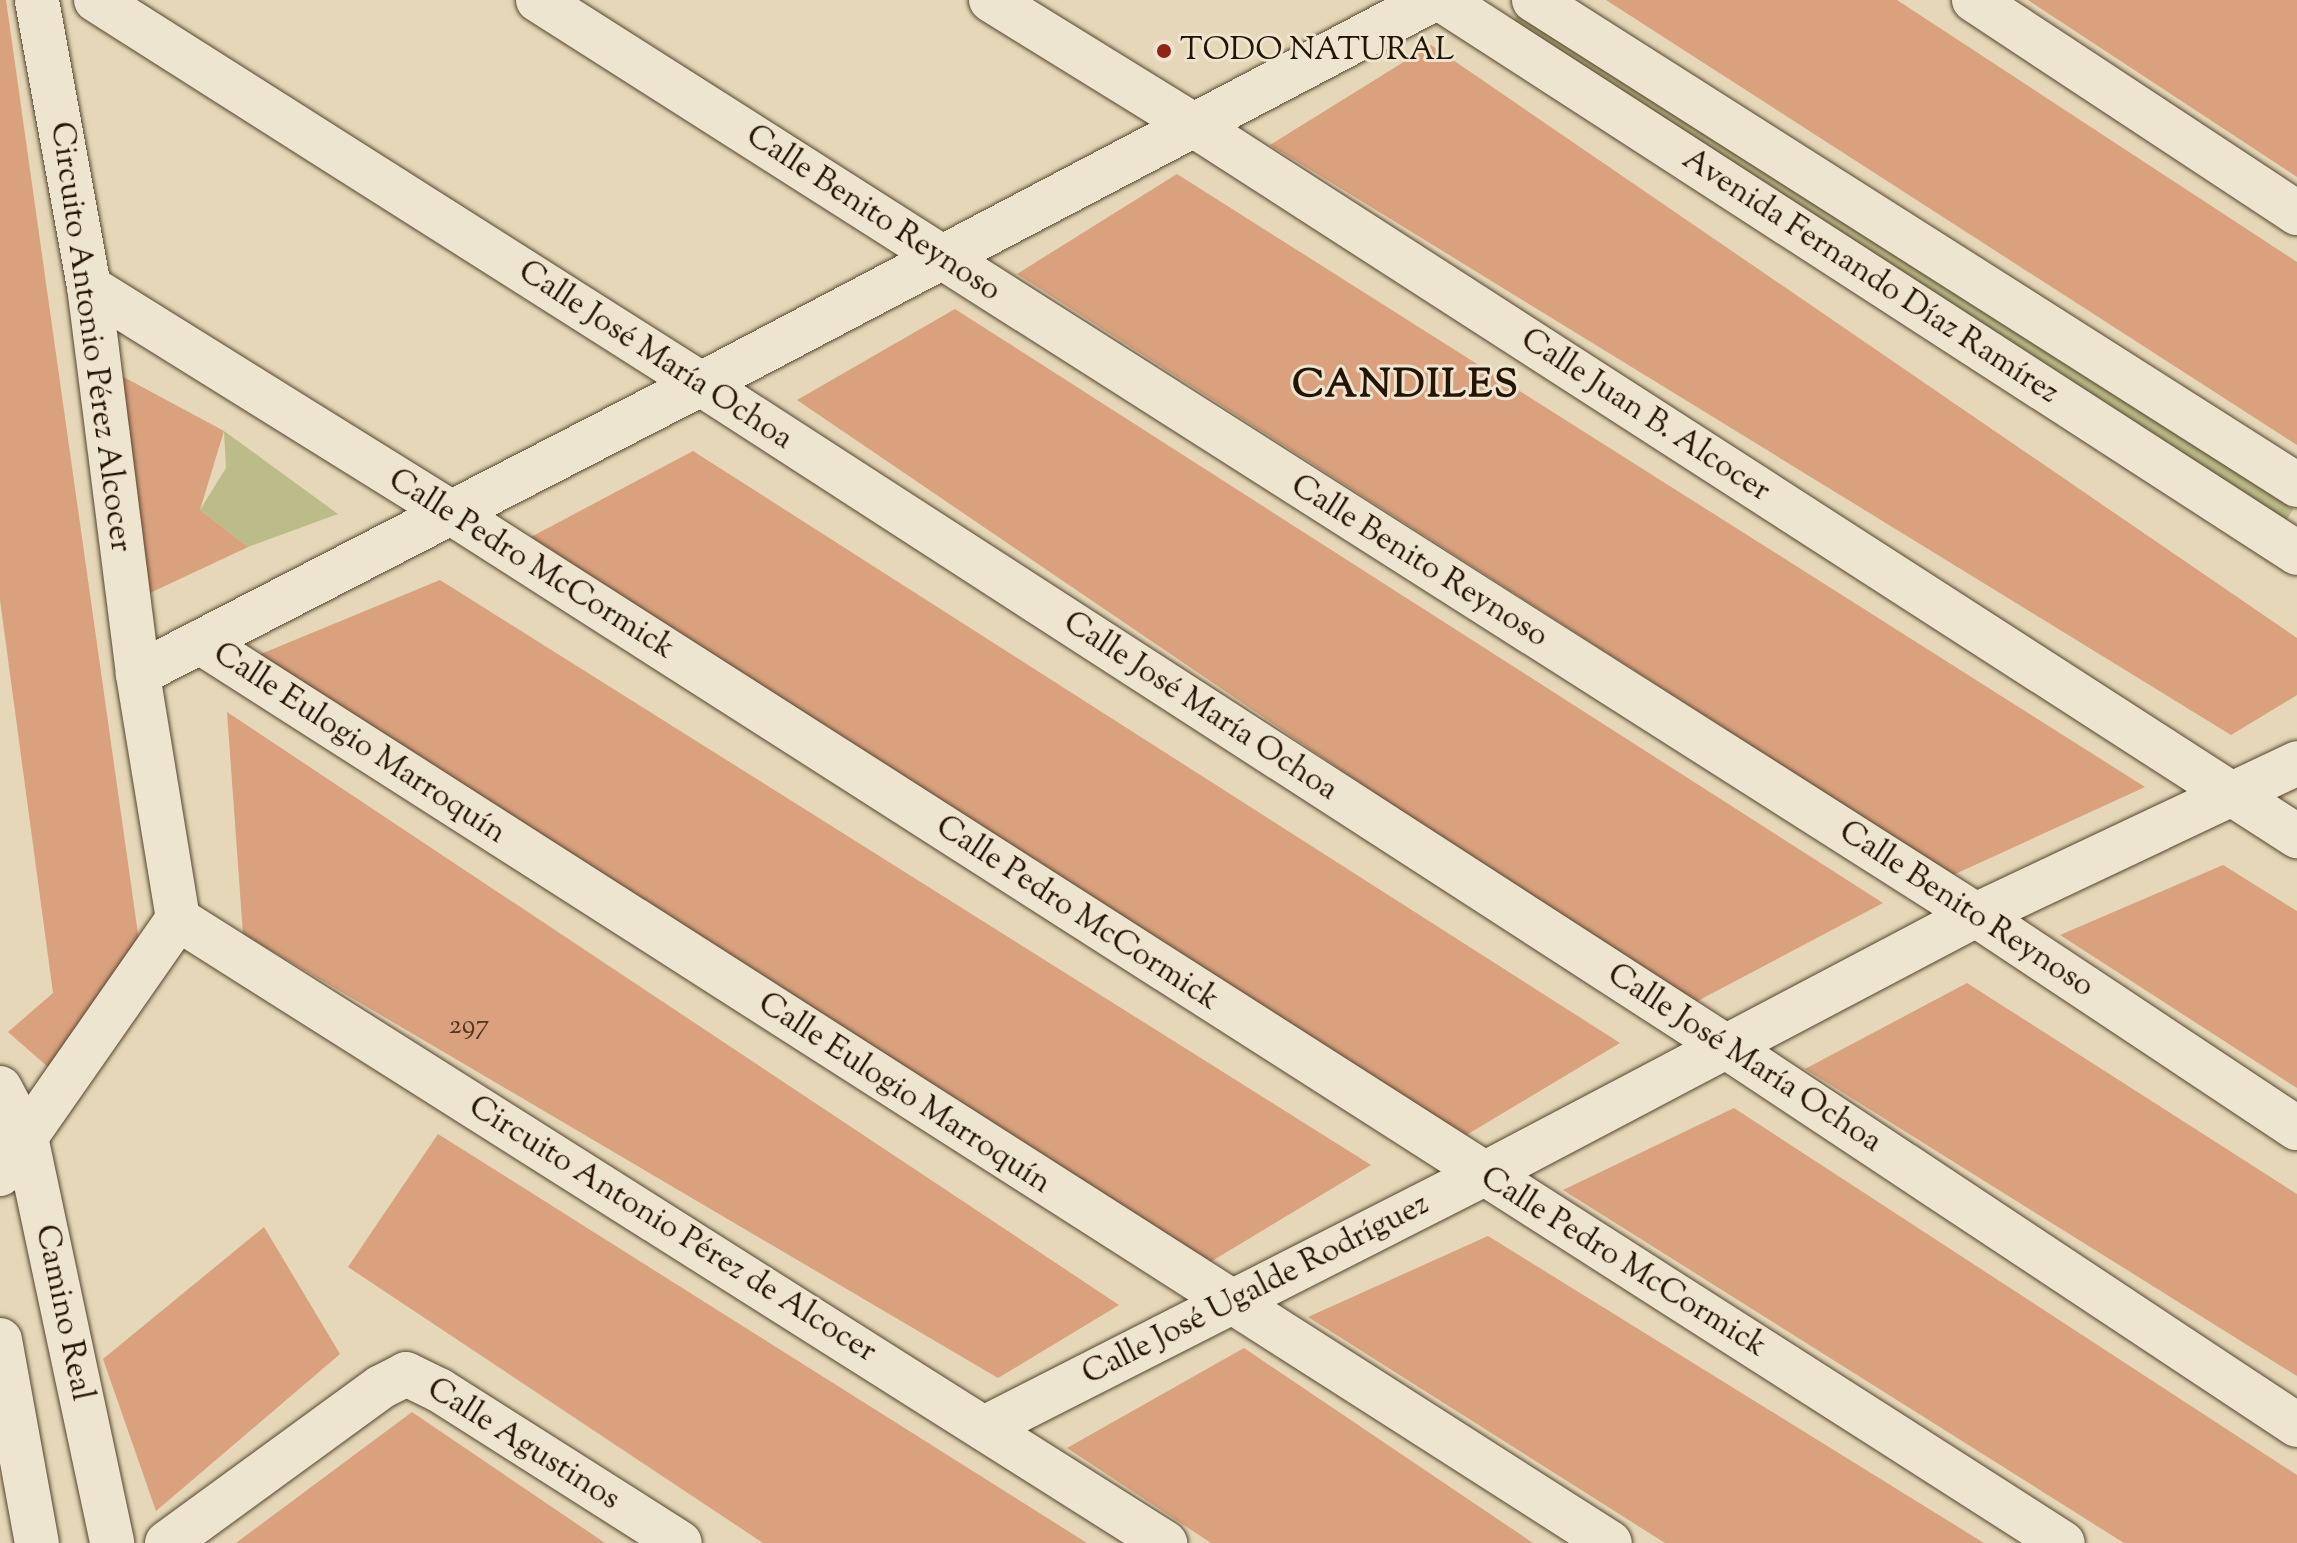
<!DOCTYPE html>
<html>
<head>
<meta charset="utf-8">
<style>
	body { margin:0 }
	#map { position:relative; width:2297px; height:1543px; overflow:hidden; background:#e5d7b7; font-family:"Sorts Mill Goudy",serif }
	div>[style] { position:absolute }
	.green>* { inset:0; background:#bbbc89; transform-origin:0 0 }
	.building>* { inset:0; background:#d9a17e }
	.roads { filter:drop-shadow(0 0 2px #56452f) drop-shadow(0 0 2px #56452f) }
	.minor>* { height:44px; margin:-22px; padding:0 22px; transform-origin:22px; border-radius:22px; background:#eee5d0 }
	.tertiary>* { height:44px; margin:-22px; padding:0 22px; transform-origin:22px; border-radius:22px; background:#eee5d0 }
	.dots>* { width:22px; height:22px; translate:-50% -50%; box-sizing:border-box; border:4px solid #eee5d0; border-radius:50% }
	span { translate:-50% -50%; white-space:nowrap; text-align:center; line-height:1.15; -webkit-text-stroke:6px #eee5d0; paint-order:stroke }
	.number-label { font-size:28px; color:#533721 }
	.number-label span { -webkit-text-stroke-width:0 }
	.poi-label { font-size:32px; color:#261402 }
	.left { translate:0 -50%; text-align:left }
	.street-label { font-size:32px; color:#261402 }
	.district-label { font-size:40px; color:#261402; font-weight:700; letter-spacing:2px }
</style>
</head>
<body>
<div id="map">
	<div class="green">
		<i style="left:1522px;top:8px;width:920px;height:25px;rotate:33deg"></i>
		<i style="clip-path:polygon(224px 431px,338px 514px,248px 547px,200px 510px,226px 468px)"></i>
	</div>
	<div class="building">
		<i style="clip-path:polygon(0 0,6px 0,139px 941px,48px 1067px,8px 1032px,53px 993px,0 600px)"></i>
		<i style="clip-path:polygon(1606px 0,1897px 0,2297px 262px,2297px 445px)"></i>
		<i style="clip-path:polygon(2028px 0,2297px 0,2297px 177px)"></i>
		<i style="clip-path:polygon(1431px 45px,2297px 638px,2297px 695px,2231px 735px,1270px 145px)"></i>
		<i style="clip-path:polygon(1177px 174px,2145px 787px,1953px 875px,1017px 274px)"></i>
		<i style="clip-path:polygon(955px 309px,1883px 903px,1688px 1006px,797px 400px)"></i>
		<i style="clip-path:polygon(118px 374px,224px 431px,200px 510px,248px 547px,135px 600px)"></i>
		<i style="clip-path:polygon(693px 451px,1620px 1043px,1458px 1140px,531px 537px)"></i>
		<i style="clip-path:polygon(440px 580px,1371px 1165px,1197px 1270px,256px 656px)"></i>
		<i style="clip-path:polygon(227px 712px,1119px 1305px,998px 1378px,243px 934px)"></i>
		<i style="clip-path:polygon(2223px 865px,2297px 911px,2297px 1088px,2060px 935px)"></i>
		<i style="clip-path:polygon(1967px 983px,2297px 1194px,2297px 1376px,1805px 1069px)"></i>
		<i style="clip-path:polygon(1734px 1108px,2297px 1475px,2297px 1543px,2124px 1543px,1563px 1190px)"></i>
		<i style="clip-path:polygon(438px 1134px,1087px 1543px,763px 1543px,348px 1267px)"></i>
		<i style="clip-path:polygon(264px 1227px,340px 1354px,156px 1511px,103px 1359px)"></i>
		<i style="clip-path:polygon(1488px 1236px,1984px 1543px,1665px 1543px,1308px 1317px)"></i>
		<i style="clip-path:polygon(1244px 1348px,1533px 1543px,1211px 1543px,1067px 1448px)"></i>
		<i style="clip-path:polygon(412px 1412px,605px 1543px,236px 1543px)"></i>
	</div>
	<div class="roads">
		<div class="minor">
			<i style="left:96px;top:0;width:717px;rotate:32.4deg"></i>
			<i style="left:701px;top:384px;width:1219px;rotate:32.88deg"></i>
			<i style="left:1725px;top:1046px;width:686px;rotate:33.53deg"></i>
			<i style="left:538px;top:0;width:1704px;rotate:32.47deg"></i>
			<i style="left:1976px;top:915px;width:385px;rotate:33.6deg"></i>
			<i style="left:991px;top:0;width:236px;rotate:31.7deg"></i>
			<i style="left:1192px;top:124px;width:1315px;rotate:32.8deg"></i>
			<i style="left:1442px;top:0;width:1018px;rotate:32.89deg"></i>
			<i style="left:1534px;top:0;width:904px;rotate:32.44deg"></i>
			<i style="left:1974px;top:0;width:387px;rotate:33.4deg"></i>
			<i style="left:89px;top:287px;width:425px;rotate:31.9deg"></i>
			<i style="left:450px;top:512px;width:1914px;rotate:32.59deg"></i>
			<i style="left:200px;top:642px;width:1673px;rotate:32.58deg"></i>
			<i style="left:138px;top:674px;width:633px;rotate:-27.25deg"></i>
			<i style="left:701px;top:384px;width:826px;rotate:-27.71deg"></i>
			<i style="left:178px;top:919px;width:1168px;rotate:32.3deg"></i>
			<i style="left:0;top:1174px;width:311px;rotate:-55.1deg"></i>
			<i style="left:178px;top:919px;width:248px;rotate:-99.3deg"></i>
			<i style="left:138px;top:674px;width:390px;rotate:-97.2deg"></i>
			<i style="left:89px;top:287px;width:292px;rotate:-100.3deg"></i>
			<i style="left:986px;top:1427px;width:559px;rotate:-26.93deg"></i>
			<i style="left:1484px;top:1174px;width:556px;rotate:-27.76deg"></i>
			<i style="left:1976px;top:915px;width:355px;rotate:-25.3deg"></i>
			<i style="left:167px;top:1543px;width:265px;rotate:-36.1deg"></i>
			<i style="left:381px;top:1387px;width:28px;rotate:-27deg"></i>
			<i style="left:406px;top:1374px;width:37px;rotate:26deg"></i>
			<i style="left:439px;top:1390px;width:285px;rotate:32.4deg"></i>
		</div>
		<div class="tertiary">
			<i style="left:0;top:1088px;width:55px;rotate:62deg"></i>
			<i style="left:26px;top:1137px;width:415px;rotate:78deg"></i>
			<i style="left:0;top:1340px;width:206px;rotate:79.7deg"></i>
		</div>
	</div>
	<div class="dots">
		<i style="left:1164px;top:51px;background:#8f2418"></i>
	</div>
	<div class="number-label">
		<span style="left:469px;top:1026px">297</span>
	</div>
	<div class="poi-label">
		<span class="left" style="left:1180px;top:51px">TODO NATURAL</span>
	</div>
	<div class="street-label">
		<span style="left:873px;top:214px;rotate:33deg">Calle Benito Reynoso</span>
		<span style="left:1870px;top:277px;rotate:33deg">Avenida Fernando Díaz Ramírez</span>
		<span style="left:90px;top:337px;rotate:82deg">Circuito Antonio Pérez Alcocer</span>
		<span style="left:655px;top:356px;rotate:33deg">Calle José María Ochoa</span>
		<span style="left:1645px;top:416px;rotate:33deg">Calle Juan B. Alcocer</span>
		<span style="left:1419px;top:562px;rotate:32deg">Calle Benito Reynoso</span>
		<span style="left:531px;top:565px;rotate:32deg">Calle Pedro McCormick</span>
		<span style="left:1200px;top:707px;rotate:33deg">Calle José María Ochoa</span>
		<span style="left:359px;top:744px;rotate:33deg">Calle Eulogio Marroquín</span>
		<span style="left:1966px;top:910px;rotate:33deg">Calle Benito Reynoso</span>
		<span style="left:1077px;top:914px;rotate:33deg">Calle Pedro McCormick</span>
		<span style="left:1744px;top:1059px;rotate:33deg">Calle José María Ochoa</span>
		<span style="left:904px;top:1094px;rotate:33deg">Calle Eulogio Marroquín</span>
		<span style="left:672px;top:1230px;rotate:32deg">Circuito Antonio Pérez de Alcocer</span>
		<span style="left:1623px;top:1263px;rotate:32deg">Calle Pedro McCormick</span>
		<span style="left:1256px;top:1290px;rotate:-27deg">Calle José Ugalde Rodríguez</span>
		<span style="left:63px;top:1313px;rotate:78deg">Camino Real</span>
		<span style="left:523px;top:1445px;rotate:32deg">Calle Agustinos</span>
	</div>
	<div class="district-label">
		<span style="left:1406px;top:387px">CANDILES</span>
	</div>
</div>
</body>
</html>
